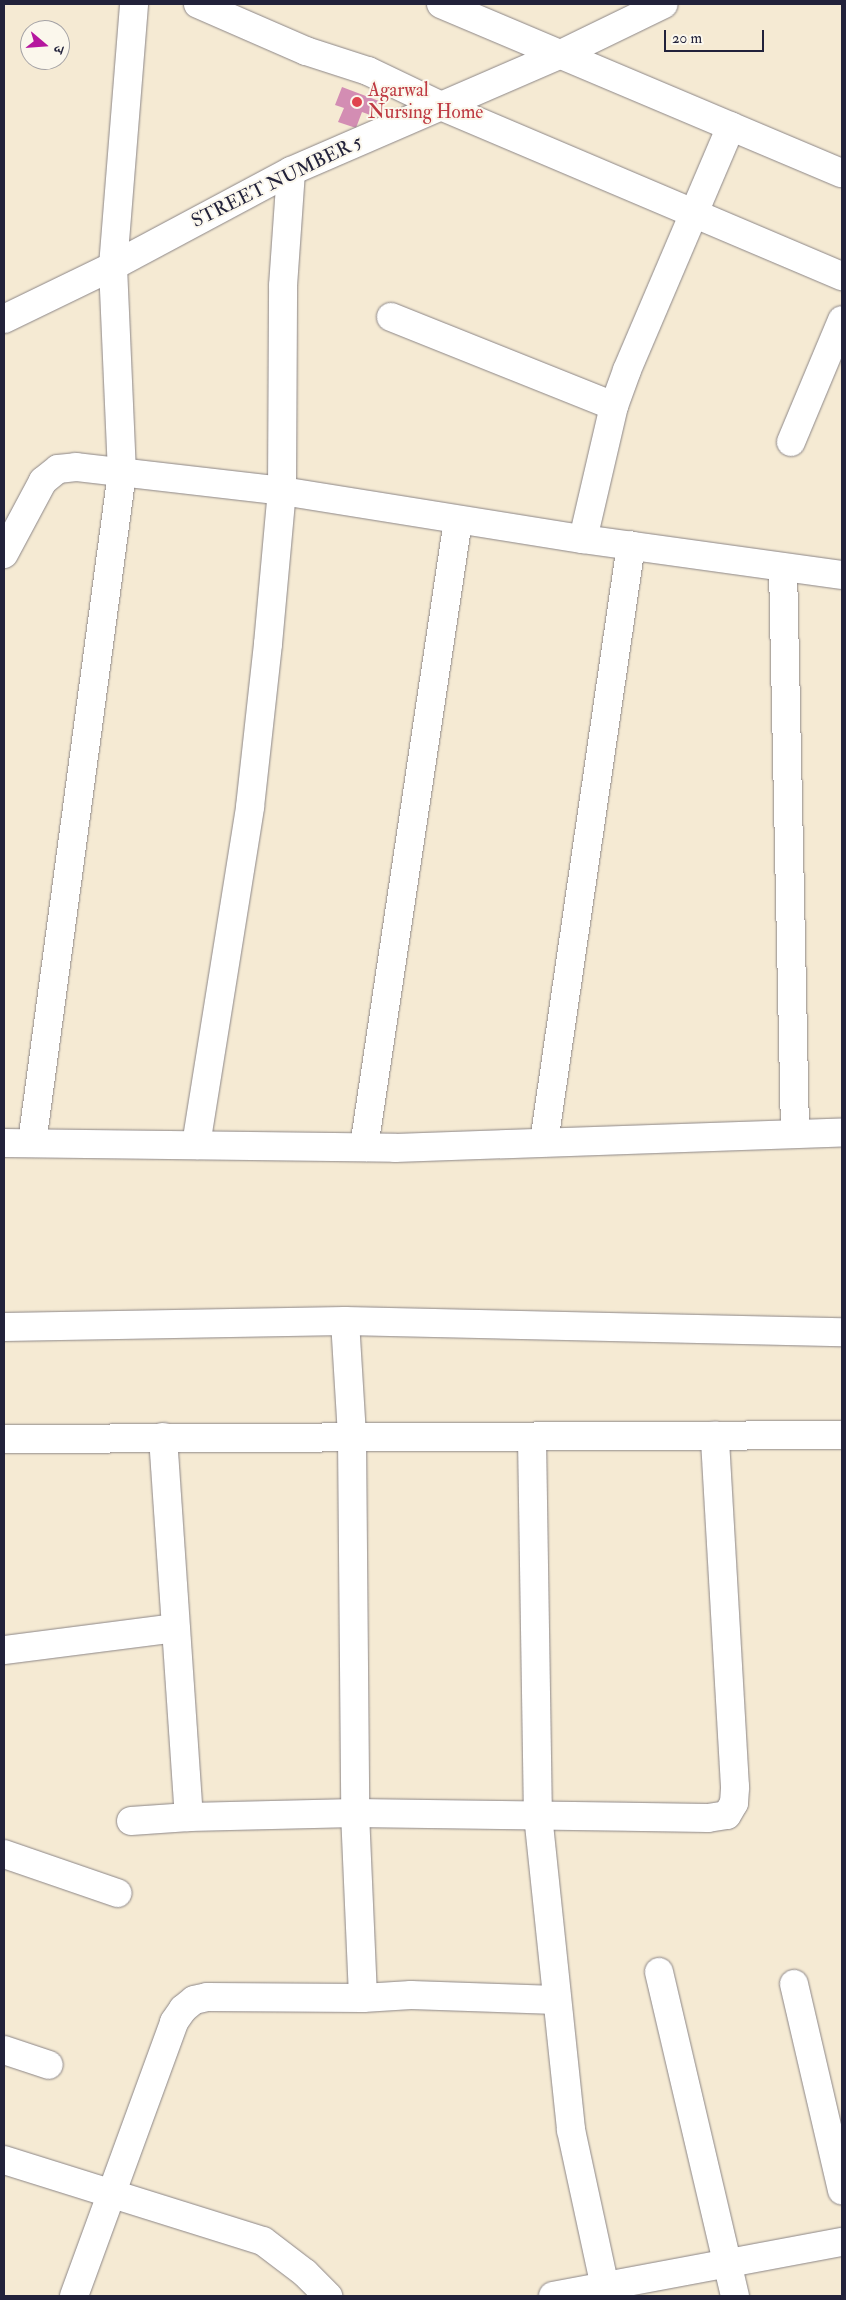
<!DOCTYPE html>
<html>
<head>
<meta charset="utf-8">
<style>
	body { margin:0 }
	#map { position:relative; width:846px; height:2300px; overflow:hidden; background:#f5ead3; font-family:"IM FELL Double Pica","Noto Serif Devanagari",serif }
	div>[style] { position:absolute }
	.building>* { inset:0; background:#d38db3 }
	.roads { filter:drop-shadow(0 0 1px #8c8687) drop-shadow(0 0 1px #8c8687) }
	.street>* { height:28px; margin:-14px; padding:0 14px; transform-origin:14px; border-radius:14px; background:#fff }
	.dots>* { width:14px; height:14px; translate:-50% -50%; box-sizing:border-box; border:2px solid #fbf7ec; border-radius:50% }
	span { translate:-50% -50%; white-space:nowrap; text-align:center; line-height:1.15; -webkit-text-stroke:4px #fbf7ec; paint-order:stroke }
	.health-label { font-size:19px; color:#be3a42 }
	.left { translate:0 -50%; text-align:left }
	.street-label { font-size:19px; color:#22223b }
	.frame { position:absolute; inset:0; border:5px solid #22223b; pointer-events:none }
	.north { position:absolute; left:20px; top:20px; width:50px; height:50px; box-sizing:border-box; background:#fbf7ec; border:1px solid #a4a2a5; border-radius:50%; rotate:108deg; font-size:14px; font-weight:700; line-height:20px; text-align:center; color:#22223b }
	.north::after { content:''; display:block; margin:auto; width:18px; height:22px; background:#b5179e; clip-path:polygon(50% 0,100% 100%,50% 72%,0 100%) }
	.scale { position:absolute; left:664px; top:30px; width:100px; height:22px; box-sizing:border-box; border:2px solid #22223b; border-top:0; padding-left:6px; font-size:15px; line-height:18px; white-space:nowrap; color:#22223b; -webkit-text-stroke:4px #fbf7ec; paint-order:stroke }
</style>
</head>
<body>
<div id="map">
	<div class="building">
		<i style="clip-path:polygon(342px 87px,379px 101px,373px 116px,362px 112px,356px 128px,338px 122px,344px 108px,335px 105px)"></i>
	</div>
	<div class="roads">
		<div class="street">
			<i style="left:198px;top:4px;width:118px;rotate:23.5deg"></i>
			<i style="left:306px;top:51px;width:65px;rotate:17.9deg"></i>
			<i style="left:368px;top:71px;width:81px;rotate:25.6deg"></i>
			<i style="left:441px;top:106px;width:436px;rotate:23deg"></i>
			<i style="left:441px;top:4px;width:435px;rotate:22.9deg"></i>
			<i style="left:391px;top:317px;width:240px;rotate:21.8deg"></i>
			<i style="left:4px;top:319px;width:121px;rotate:-25.9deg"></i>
			<i style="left:113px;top:266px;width:202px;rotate:-28.1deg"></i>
			<i style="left:291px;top:171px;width:294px;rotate:-23.4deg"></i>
			<i style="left:561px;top:54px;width:114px;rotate:-25.9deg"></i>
			<i style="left:791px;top:442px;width:132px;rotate:-67.3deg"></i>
			<i style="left:583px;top:539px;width:137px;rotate:-76.9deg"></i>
			<i style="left:614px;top:406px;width:38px;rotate:-70deg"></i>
			<i style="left:627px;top:370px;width:265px;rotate:-66.9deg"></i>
			<i style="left:4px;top:554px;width:83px;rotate:-61.9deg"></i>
			<i style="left:43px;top:481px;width:19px;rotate:-39deg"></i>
			<i style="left:58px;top:469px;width:18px;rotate:-6deg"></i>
			<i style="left:76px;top:467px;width:207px;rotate:6.6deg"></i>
			<i style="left:282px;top:491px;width:305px;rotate:9.1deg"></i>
			<i style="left:583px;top:539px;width:261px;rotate:7.9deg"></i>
			<i style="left:783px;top:568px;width:565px;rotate:88.78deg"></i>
			<i style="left:544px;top:1142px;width:603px;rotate:-81.71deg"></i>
			<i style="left:4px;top:1143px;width:391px;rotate:0.7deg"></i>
			<i style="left:395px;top:1148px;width:447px;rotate:-2deg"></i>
			<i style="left:32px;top:1143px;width:676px;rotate:-82.35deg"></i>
			<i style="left:122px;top:473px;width:207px;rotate:-92.5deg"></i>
			<i style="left:113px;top:266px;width:263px;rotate:-85.4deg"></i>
			<i style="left:196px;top:1145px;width:342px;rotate:-80.9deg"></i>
			<i style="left:250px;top:807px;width:164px;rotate:-83.7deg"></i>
			<i style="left:268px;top:644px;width:154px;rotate:-84.8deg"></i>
			<i style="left:282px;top:491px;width:205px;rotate:-89.7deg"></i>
			<i style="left:283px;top:286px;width:115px;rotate:-86deg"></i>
			<i style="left:364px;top:1147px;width:634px;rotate:-81.47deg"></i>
			<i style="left:345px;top:1321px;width:116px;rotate:86.5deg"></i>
			<i style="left:352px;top:1437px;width:376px;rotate:89.5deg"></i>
			<i style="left:355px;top:1813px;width:185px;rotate:87.5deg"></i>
			<i style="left:4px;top:1327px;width:341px;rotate:-1deg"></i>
			<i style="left:345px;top:1321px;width:497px;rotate:1.3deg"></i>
			<i style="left:163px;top:1437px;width:381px;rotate:86.1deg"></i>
			<i style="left:532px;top:1438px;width:377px;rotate:89.1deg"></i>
			<i style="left:538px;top:1815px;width:317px;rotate:84deg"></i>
			<i style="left:571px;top:2130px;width:170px;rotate:77.8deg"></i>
			<i style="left:4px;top:1439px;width:838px;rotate:-0.27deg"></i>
			<i style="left:4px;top:1650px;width:173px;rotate:-7.3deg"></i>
			<i style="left:131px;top:1821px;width:58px;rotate:-3.9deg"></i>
			<i style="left:189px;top:1817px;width:166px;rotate:-1.4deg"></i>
			<i style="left:355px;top:1813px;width:353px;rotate:0.8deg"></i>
			<i style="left:708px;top:1818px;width:19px;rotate:-9deg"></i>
			<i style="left:727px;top:1815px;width:14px;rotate:-60deg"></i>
			<i style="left:734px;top:1803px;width:16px;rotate:-86deg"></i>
			<i style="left:735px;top:1787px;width:352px;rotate:-93.3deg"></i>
			<i style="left:4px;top:1854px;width:120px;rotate:19deg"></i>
			<i style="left:659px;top:1972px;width:333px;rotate:76.8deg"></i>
			<i style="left:794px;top:1984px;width:212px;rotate:76.9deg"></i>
			<i style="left:4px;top:2050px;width:47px;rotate:18.4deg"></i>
			<i style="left:4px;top:2160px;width:271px;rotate:17.4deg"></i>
			<i style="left:263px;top:2241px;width:53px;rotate:37.3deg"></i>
			<i style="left:305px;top:2273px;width:33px;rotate:45deg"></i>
			<i style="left:74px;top:2296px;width:292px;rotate:-69.9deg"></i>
			<i style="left:174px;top:2022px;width:16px;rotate:-55deg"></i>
			<i style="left:183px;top:2009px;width:14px;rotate:-39deg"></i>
			<i style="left:194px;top:2000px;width:13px;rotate:-13deg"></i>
			<i style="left:207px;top:1997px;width:156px;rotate:0.4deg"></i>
			<i style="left:363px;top:1998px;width:48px;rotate:-3.6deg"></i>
			<i style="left:411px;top:1995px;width:145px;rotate:2deg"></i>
			<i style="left:553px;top:2296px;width:294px;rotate:-10.6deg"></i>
		</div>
	</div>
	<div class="dots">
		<i style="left:357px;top:102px;background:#e0444e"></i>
	</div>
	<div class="health-label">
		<span class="left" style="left:368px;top:102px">Agarwal<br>Nursing Home</span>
	</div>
	<div class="street-label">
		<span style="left:277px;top:182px;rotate:-26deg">STREET NUMBER 5</span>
	</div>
	<div class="frame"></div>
	<div class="north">उ</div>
	<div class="scale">20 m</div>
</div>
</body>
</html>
